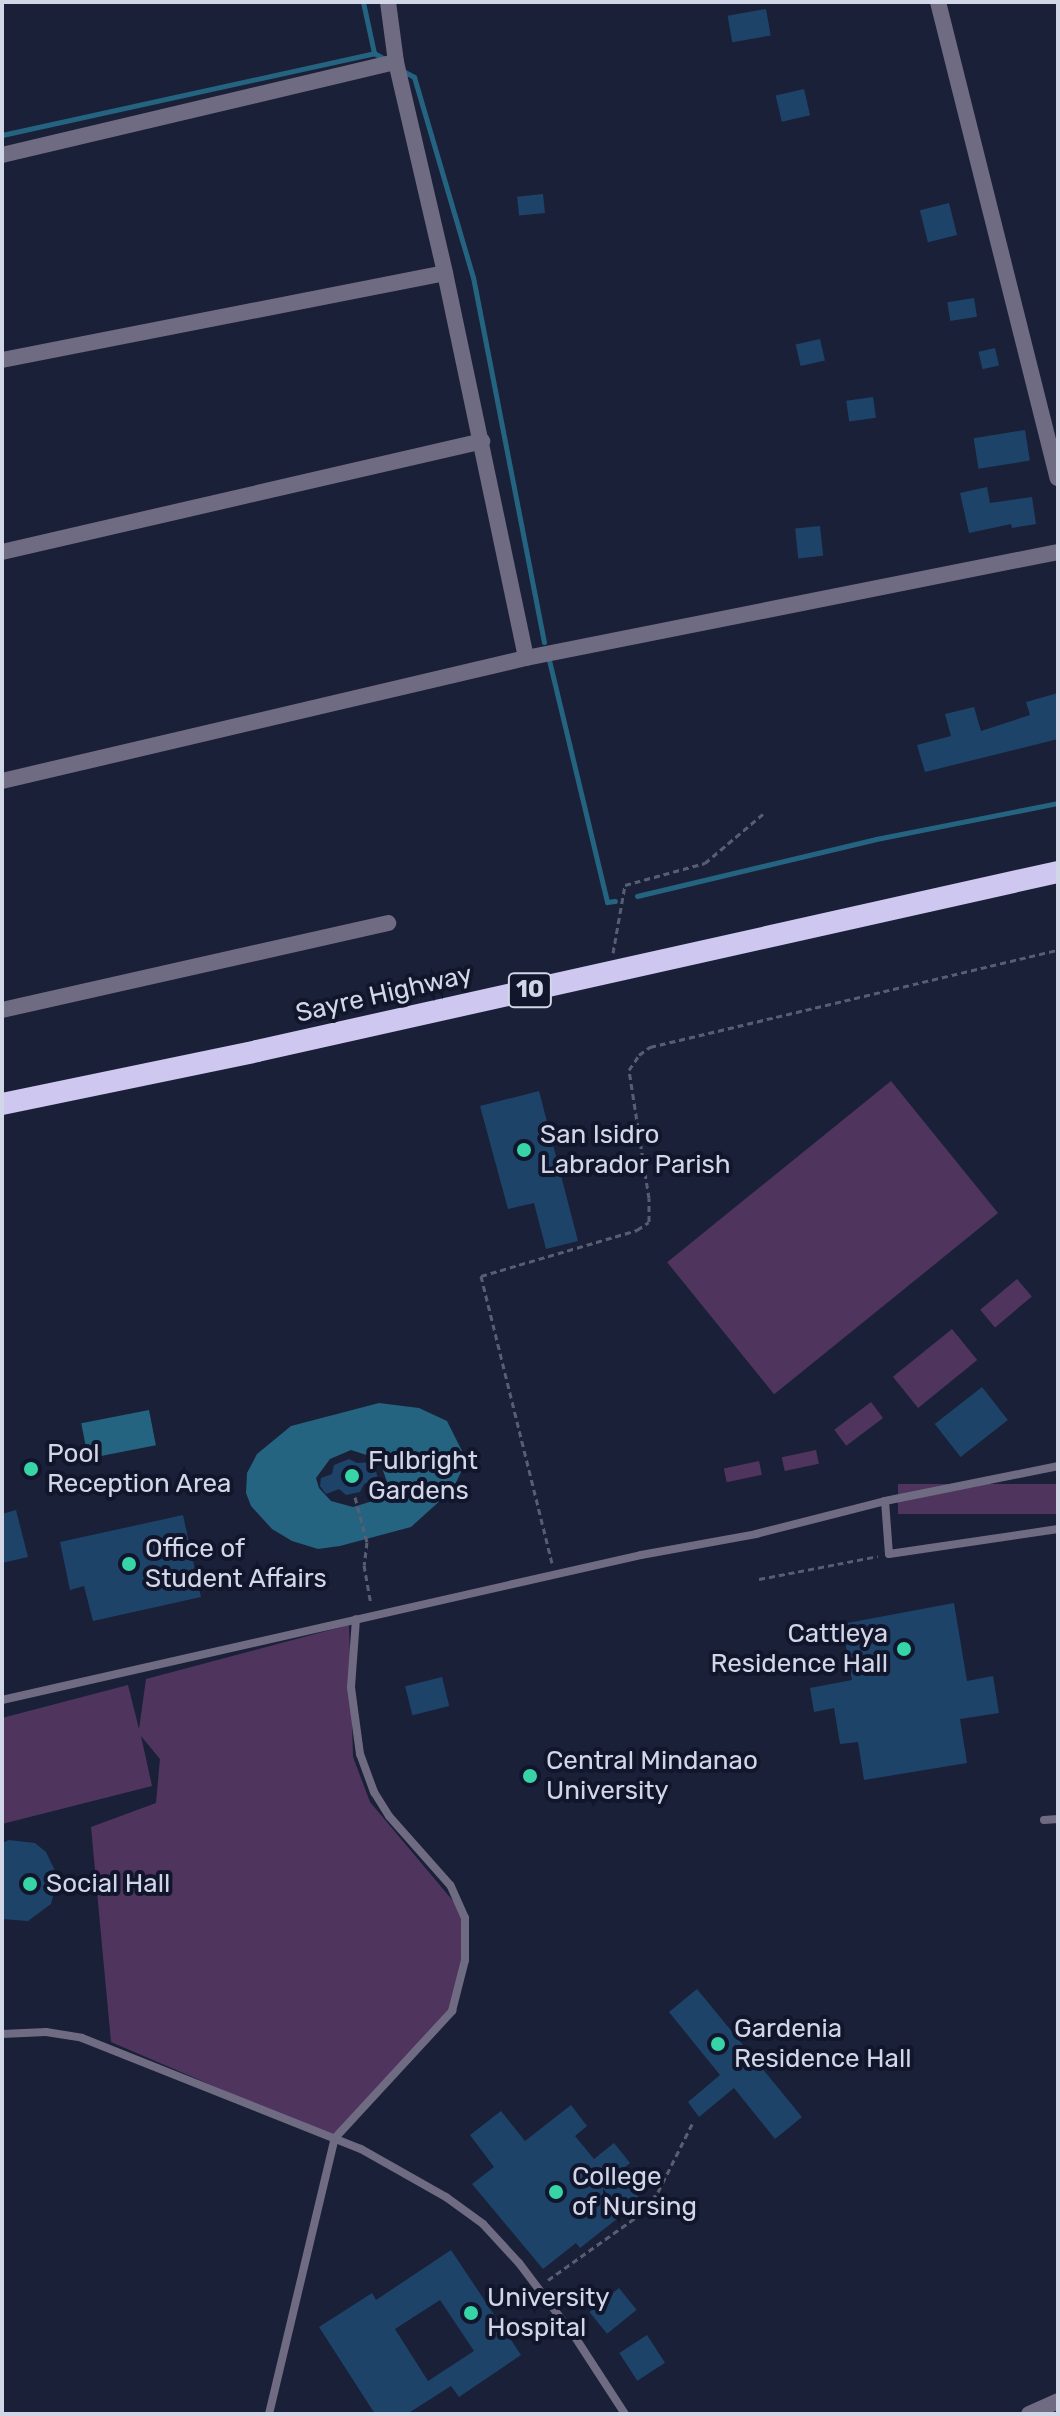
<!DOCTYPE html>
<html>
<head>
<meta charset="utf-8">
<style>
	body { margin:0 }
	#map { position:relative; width:1060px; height:2416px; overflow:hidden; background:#1a2037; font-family:Rubik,sans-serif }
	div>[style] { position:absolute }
	.green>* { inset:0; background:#4f355d; transform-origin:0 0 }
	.water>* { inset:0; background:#246480; transform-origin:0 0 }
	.stream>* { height:5px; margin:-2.5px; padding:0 2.5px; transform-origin:2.5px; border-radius:2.5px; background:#246480 }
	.building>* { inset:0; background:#1e4369; transform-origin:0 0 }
	.path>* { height:3px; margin-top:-1.5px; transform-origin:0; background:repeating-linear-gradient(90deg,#585e72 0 6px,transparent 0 10px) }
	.service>* { height:8px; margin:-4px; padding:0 4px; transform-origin:4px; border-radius:4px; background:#6f6b82 }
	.minor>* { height:16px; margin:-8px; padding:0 8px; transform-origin:8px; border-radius:8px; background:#6f6b82 }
	.trunk>* { height:22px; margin:-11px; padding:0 11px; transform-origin:11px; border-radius:11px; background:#cec7f0 }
	.dots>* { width:22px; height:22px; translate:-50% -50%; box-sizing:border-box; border:4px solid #11162c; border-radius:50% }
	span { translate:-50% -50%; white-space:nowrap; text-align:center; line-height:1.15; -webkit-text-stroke:8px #11162c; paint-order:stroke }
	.shield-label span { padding:2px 6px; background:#11162c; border:2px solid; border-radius:6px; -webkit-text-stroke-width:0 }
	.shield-label { font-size:24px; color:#d2d7e7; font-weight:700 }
	.street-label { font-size:26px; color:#d2d7e7 }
	.poi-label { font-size:26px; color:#d2d7e7 }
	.left { translate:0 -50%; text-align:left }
	.right { translate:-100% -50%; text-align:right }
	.frame { position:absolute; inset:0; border:4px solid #d2d7e7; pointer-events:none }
</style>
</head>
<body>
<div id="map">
	<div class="green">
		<i style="left:891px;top:1081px;width:170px;height:288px;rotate:51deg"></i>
		<i style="left:1017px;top:1279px;width:23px;height:48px;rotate:50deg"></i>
		<i style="left:952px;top:1329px;width:40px;height:76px;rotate:51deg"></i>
		<i style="left:871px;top:1402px;width:20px;height:46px;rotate:53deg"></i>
		<i style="left:816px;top:1450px;width:14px;height:35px;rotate:78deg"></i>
		<i style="left:759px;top:1461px;width:14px;height:36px;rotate:78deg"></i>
		<i style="left:1058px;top:1484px;width:30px;height:160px;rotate:90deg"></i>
		<i style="clip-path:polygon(349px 1625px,353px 1757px,370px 1802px,464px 1914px,465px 1960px,452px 2011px,335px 2138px,111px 2042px,91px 1827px,156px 1803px,160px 1759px,141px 1736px,152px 1786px,2px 1824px,2px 1718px,128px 1685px,139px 1729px,146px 1679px)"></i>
	</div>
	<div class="water">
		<i style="clip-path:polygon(evenodd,379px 1403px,419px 1408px,447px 1421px,463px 1453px,461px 1472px,453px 1489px,411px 1527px,340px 1546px,318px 1549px,292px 1541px,272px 1529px,251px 1506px,246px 1493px,247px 1473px,257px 1454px,291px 1426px,379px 1403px,351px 1450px,379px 1459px,388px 1485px,376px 1500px,353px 1507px,331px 1501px,319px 1488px,316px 1478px,330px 1459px,351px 1450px)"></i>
		<i style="left:149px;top:1410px;width:36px;height:69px;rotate:79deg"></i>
	</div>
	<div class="stream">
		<i style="left:363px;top:2px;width:52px;rotate:77.8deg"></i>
		<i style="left:401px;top:70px;width:15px;rotate:28deg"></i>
		<i style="left:414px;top:77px;width:209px;rotate:73.6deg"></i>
		<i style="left:473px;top:277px;width:372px;rotate:79deg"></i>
		<i style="left:2px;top:135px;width:381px;rotate:-12.4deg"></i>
		<i style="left:374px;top:53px;width:14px;rotate:30deg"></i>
		<i style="left:549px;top:660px;width:249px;rotate:76.5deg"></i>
		<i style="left:607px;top:902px;width:8px;rotate:-7deg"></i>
		<i style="left:637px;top:896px;width:246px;rotate:-13.4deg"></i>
		<i style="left:876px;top:839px;width:186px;rotate:-11.2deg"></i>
	</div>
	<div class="building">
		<i style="left:766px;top:9px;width:27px;height:39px;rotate:80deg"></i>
		<i style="left:804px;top:89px;width:27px;height:29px;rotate:77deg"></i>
		<i style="left:543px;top:194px;width:19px;height:26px;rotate:84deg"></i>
		<i style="left:949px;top:203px;width:33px;height:30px;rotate:76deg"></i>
		<i style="left:974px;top:298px;width:19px;height:27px;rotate:81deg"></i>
		<i style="left:820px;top:339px;width:22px;height:25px;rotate:77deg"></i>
		<i style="left:995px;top:348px;width:18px;height:17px;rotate:77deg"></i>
		<i style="left:873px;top:397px;width:21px;height:27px;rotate:82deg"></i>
		<i style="left:1025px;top:430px;width:31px;height:52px;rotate:81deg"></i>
		<i style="clip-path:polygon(987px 487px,990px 503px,1032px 497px,1036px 524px,1012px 528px,1011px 524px,969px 533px,960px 493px)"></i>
		<i style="left:820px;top:526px;width:30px;height:25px;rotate:84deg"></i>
		<i style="clip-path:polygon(1058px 693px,1058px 739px,925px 772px,917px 745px,951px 736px,945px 714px,974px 707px,981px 731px,1030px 715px,1026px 702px)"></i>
		<i style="clip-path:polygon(539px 1091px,578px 1241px,546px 1249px,534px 1203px,508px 1209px,480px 1106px)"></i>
		<i style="left:982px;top:1387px;width:42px;height:60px;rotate:52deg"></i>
		<i style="clip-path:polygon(349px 1459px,357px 1463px,374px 1462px,378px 1480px,364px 1484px,360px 1492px,346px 1495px,339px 1489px,326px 1494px,320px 1486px,321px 1478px,332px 1474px,334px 1465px)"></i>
		<i style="clip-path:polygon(16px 1510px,28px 1557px,2px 1563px,2px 1514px)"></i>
		<i style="clip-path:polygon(183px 1515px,201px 1597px,93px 1621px,84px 1586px,70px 1590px,60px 1542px)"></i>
		<i style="clip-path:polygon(954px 1603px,967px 1681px,993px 1676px,999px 1713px,960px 1719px,967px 1763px,864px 1780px,858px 1742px,840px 1744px,834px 1708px,814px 1712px,810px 1688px,852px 1680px,842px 1624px)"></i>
		<i style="left:442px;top:1677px;width:30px;height:38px;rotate:76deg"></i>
		<i style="clip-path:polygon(9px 1840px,35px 1843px,46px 1852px,58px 1877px,51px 1904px,28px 1921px,2px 1919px,2px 1843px)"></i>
		<i style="clip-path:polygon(697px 1989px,802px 2117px,775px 2139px,734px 2088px,699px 2117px,688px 2102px,720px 2075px,669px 2012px)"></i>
		<i style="clip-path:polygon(571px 2105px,587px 2126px,575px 2136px,594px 2159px,614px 2143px,630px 2163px,619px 2172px,641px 2200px,580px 2248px,576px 2243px,543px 2269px,472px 2184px,494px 2167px,470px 2135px,501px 2111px,525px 2141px)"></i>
		<i style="clip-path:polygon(evenodd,451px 2250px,521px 2355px,459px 2397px,451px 2386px,407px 2414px,375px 2414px,319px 2327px,372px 2293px,376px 2300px,451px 2250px,440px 2300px,474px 2351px,428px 2381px,395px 2329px,440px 2300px)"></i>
		<i style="left:619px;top:2288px;width:28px;height:38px;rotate:51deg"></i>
		<i style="left:647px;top:2335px;width:33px;height:33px;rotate:57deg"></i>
	</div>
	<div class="path">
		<i style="left:613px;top:953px;width:69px;rotate:-80deg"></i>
		<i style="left:625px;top:885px;width:83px;rotate:-15.4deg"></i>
		<i style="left:705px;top:863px;width:76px;rotate:-40.2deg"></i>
		<i style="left:355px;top:1497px;width:47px;rotate:75.1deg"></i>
		<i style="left:367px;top:1542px;width:23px;rotate:97deg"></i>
		<i style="left:364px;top:1565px;width:39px;rotate:80deg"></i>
		<i style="left:552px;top:1563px;width:296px;rotate:-103.9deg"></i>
		<i style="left:481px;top:1276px;width:163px;rotate:-16.4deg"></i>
		<i style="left:637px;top:1230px;width:14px;rotate:-34deg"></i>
		<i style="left:649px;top:1222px;width:24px;rotate:-90deg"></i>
		<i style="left:649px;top:1198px;width:130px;rotate:-98.9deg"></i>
		<i style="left:629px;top:1070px;width:18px;rotate:-56deg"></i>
		<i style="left:639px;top:1055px;width:14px;rotate:-36deg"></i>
		<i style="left:650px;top:1047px;width:419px;rotate:-13.4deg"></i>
		<i style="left:759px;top:1579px;width:121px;rotate:-10.9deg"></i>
		<i style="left:548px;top:2280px;width:112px;rotate:-35.5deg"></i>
		<i style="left:639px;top:2215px;width:30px;rotate:-50deg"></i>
		<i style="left:658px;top:2192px;width:78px;rotate:-63.4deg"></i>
	</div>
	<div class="service">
		<i style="left:885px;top:1501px;width:53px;rotate:85.7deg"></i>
		<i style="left:889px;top:1554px;width:171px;rotate:-8.4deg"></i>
		<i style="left:2px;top:1700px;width:655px;rotate:-12.78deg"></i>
		<i style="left:641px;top:1555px;width:117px;rotate:-10.3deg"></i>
		<i style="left:756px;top:1534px;width:133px;rotate:-14.3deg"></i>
		<i style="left:885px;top:1501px;width:177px;rotate:-11.4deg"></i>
		<i style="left:1044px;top:1820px;width:14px;rotate:-4deg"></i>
		<i style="left:2px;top:2034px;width:44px;rotate:-2.6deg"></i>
		<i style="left:46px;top:2032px;width:36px;rotate:9deg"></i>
		<i style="left:82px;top:2038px;width:300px;rotate:21.7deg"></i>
		<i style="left:361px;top:2149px;width:98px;rotate:29.5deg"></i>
		<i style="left:446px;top:2197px;width:46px;rotate:36.1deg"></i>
		<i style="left:483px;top:2224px;width:53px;rotate:47.3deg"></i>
		<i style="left:519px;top:2263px;width:93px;rotate:52.9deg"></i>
		<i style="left:575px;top:2337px;width:92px;rotate:57deg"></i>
		<i style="left:269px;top:2414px;width:284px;rotate:-76.6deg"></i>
		<i style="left:335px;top:2138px;width:173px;rotate:-47.3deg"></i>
		<i style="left:452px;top:2011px;width:53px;rotate:-75.7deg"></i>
		<i style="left:465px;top:1960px;width:42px;rotate:-90deg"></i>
		<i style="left:465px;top:1918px;width:36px;rotate:-114deg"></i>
		<i style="left:450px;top:1885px;width:92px;rotate:-131.5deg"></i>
		<i style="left:389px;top:1816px;width:28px;rotate:-122deg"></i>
		<i style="left:374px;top:1792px;width:40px;rotate:-110.2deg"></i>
		<i style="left:360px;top:1754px;width:68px;rotate:-97.7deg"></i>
		<i style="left:351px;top:1687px;width:68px;rotate:-85.8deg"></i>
	</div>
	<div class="minor">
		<i style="left:388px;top:2px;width:61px;rotate:82.4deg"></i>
		<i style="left:396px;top:62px;width:217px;rotate:76.9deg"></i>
		<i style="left:445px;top:273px;width:393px;rotate:78.1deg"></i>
		<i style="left:938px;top:2px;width:491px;rotate:75.9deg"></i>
		<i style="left:2px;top:155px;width:405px;rotate:-13.3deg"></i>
		<i style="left:2px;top:360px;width:451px;rotate:-11.1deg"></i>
		<i style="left:2px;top:552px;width:493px;rotate:-13deg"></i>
		<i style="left:2px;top:781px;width:538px;rotate:-13.21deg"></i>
		<i style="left:526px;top:658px;width:542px;rotate:-11.27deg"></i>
		<i style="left:2px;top:1010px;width:396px;rotate:-12.7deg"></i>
		<i style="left:1029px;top:2414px;width:32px;rotate:-24deg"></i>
	</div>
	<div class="trunk">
		<i style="left:2px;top:1104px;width:260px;rotate:-11.7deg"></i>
		<i style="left:257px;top:1051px;width:821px;rotate:-12.6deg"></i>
	</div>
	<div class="dots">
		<i style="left:524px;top:1150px;background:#36d4a7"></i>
		<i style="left:31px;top:1469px;background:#36d4a7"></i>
		<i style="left:352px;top:1476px;background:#36d4a7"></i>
		<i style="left:129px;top:1564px;background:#36d4a7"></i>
		<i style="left:904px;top:1649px;background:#36d4a7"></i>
		<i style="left:530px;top:1776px;background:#36d4a7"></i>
		<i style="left:30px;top:1884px;background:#36d4a7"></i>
		<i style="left:718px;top:2044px;background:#36d4a7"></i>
		<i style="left:556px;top:2192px;background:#36d4a7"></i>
		<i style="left:471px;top:2313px;background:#36d4a7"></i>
	</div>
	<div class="shield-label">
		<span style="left:530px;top:990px">10</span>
	</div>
	<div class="street-label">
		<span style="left:384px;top:994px;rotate:-13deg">Sayre Highway</span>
	</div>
	<div class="poi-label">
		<span class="left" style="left:540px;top:1150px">San Isidro<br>Labrador Parish</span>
		<span class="left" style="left:47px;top:1469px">Pool<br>Reception Area</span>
		<span class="left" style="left:368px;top:1476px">Fulbright<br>Gardens</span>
		<span class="left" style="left:145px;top:1564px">Office of<br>Student Affairs</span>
		<span class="right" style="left:888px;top:1649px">Cattleya<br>Residence Hall</span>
		<span class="left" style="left:546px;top:1776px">Central Mindanao<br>University</span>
		<span class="left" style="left:46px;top:1884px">Social Hall</span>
		<span class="left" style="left:734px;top:2044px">Gardenia<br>Residence Hall</span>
		<span class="left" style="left:572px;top:2192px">College<br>of Nursing</span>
		<span class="left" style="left:487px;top:2313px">University<br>Hospital</span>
	</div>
	<div class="frame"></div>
</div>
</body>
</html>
